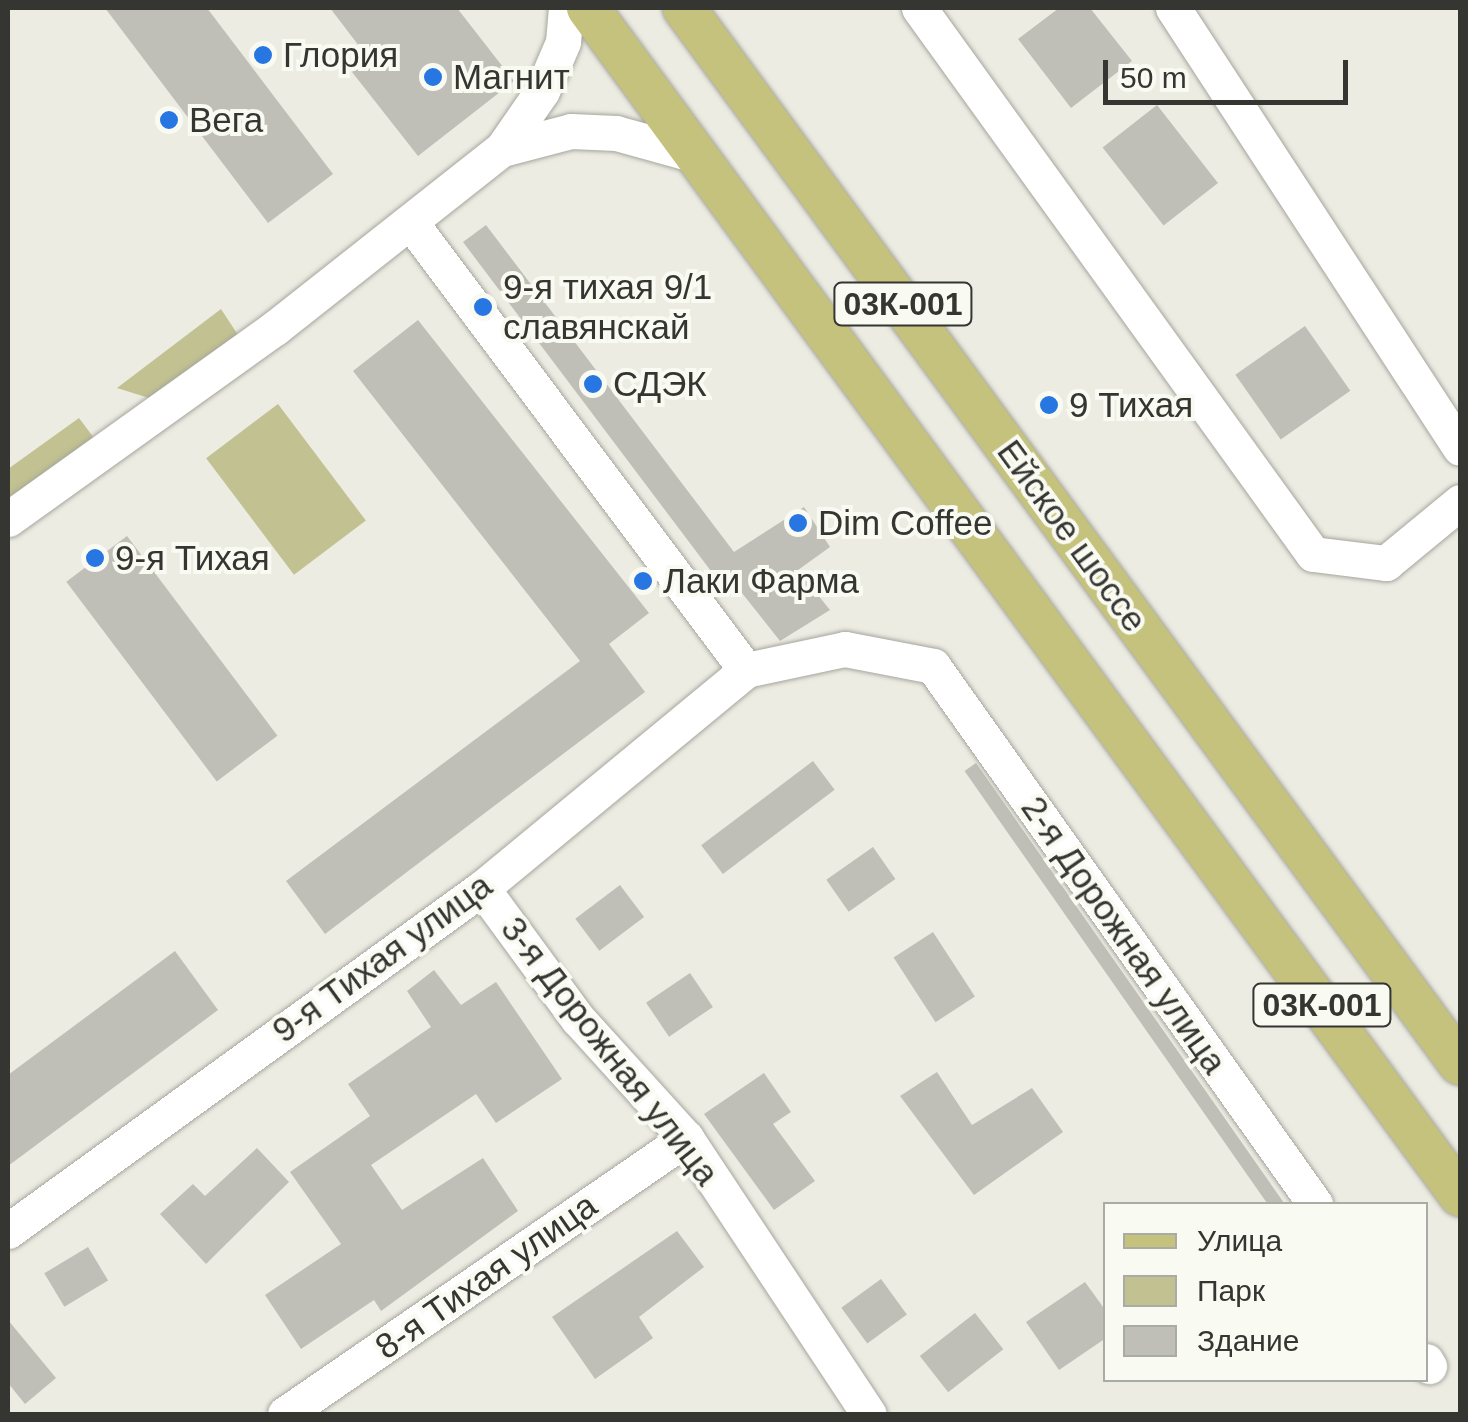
<!DOCTYPE html>
<html>
<head>
<meta charset="utf-8">
<style>
	body { margin:0 }
	#map { position:relative; width:1468px; height:1422px; overflow:hidden; background:#ecece3; font-family:Arial,sans-serif }
	div>[style] { position:absolute }
	.green>* { inset:0; background:#c1c191; transform-origin:0 0 }
	.building>* { inset:0; background:#bfbfb7; transform-origin:0 0 }
	.roads { filter:drop-shadow(0 0 2px #a6a69e) drop-shadow(0 0 2px #a6a69e) }
	.minor>* { height:35px; margin:-17.5px; padding:0 17.5px; transform-origin:17.5px; border-radius:17.5px; background:#fff }
	.major>* { height:42px; margin:-21px; padding:0 21px; transform-origin:21px; border-radius:21px; background:#c4c27d }
	.dots>* { width:28px; height:28px; translate:-50% -50%; box-sizing:border-box; border:5px solid #f9faf1; border-radius:50% }
	span { translate:-50% -50%; white-space:nowrap; text-align:center; line-height:1.15; -webkit-text-stroke:8px #f9faf1; paint-order:stroke }
	.shield-label span { padding:2px 8px; background:#f9faf1; border:2px solid; border-radius:8px; -webkit-text-stroke-width:0 }
	.shield-label { font-size:32px; color:#353532; font-weight:700 }
	.poi-label { font-size:35px; color:#353532 }
	.left { translate:0 -50%; text-align:left }
	.street-label { font-size:35px; color:#353532 }
	.frame { position:absolute; inset:0; border:10px solid #353532; pointer-events:none }
	.legend { position:absolute; left:1103px; top:1202px; width:325px; height:180px; box-sizing:border-box; background:#f9faf1; border:2px solid #ababa5; margin:0; padding:12px 18px; list-style:none; font-size:30px; color:#353532 }
	.legend li { display:flex; align-items:center; gap:20px; height:50px }
	.legend b { width:50px; border:2px solid #ababa5 }
	.scale { position:absolute; left:1103px; top:60px; width:245px; height:45px; box-sizing:border-box; border:5px solid #353532; border-top:0; padding-left:12px; font-size:30px; line-height:35px; white-space:nowrap; color:#353532; -webkit-text-stroke:8px #f9faf1; paint-order:stroke }
</style>
</head>
<body>
<div id="map">
	<div class="green">
		<i style="clip-path:polygon(221px 309px,240px 338px,149px 398px,117px 388px)"></i>
		<i style="left:278px;top:404px;width:146px;height:90px;rotate:53deg"></i>
		<i style="clip-path:polygon(79px 418px,94px 438px,8px 499px,8px 469px)"></i>
	</div>
	<div class="building">
		<i style="clip-path:polygon(105px 8px,207px 8px,333px 174px,268px 223px)"></i>
		<i style="clip-path:polygon(330px 8px,457px 8px,514px 81px,418px 156px,352px 72px,369px 59px)"></i>
		<i style="clip-path:polygon(1059px 8px,1090px 8px,1132px 61px,1071px 108px,1018px 39px)"></i>
		<i style="left:1157px;top:105px;width:99px;height:69px;rotate:52deg"></i>
		<i style="clip-path:polygon(486px 225px,734px 552px,804px 507px,830px 547px,798px 570px,830px 610px,780px 641px,738px 588px,729px 595px,463px 242px)"></i>
		<i style="clip-path:polygon(418px 320px,649px 613px,609px 644px,645px 692px,325px 934px,286px 881px,580px 661px,353px 371px)"></i>
		<i style="left:1305px;top:326px;width:79px;height:85px;rotate:55deg"></i>
		<i style="left:127px;top:536px;width:250px;height:76px;rotate:53deg"></i>
		<i style="left:813px;top:761px;width:36px;height:140px;rotate:53deg"></i>
		<i style="left:976px;top:763px;width:541px;height:14px;rotate:55deg"></i>
		<i style="left:873px;top:847px;width:39px;height:57px;rotate:55deg"></i>
		<i style="left:620px;top:885px;width:40px;height:56px;rotate:53deg"></i>
		<i style="left:933px;top:932px;width:77px;height:47px;rotate:57deg"></i>
		<i style="clip-path:polygon(175px 951px,218px 1010px,8px 1166px,8px 1075px)"></i>
		<i style="clip-path:polygon(434px 970px,461px 1005px,496px 982px,562px 1079px,496px 1123px,476px 1094px,371px 1165px,402px 1210px,483px 1158px,518px 1211px,381px 1311px,374px 1300px,301px 1349px,265px 1295px,341px 1244px,290px 1172px,370px 1116px,348px 1084px,431px 1027px,407px 991px)"></i>
		<i style="left:690px;top:973px;width:41px;height:53px;rotate:56deg"></i>
		<i style="clip-path:polygon(937px 1072px,972px 1125px,1032px 1088px,1063px 1132px,974px 1195px,900px 1096px)"></i>
		<i style="clip-path:polygon(764px 1073px,791px 1112px,773px 1124px,815px 1181px,774px 1210px,704px 1114px)"></i>
		<i style="clip-path:polygon(257px 1148px,289px 1182px,206px 1264px,160px 1214px,193px 1184px,205px 1196px)"></i>
		<i style="clip-path:polygon(677px 1231px,704px 1267px,639px 1317px,653px 1338px,595px 1379px,552px 1317px)"></i>
		<i style="left:88px;top:1247px;width:39px;height:51px;rotate:59deg"></i>
		<i style="left:881px;top:1279px;width:44px;height:49px;rotate:54deg"></i>
		<i style="clip-path:polygon(1085px 1282px,1106px 1311px,1106px 1338px,1059px 1370px,1026px 1322px)"></i>
		<i style="left:975px;top:1313px;width:46px;height:70px;rotate:52deg"></i>
		<i style="clip-path:polygon(8px 1320px,56px 1378px,25px 1404px,8px 1383px)"></i>
	</div>
	<div class="roads">
		<div class="minor">
			<i style="left:919px;top:8px;width:673px;rotate:54.19deg"></i>
			<i style="left:1313px;top:554px;width:74px;rotate:7deg"></i>
			<i style="left:1386px;top:563px;width:96px;rotate:-39.5deg"></i>
			<i style="left:1173px;top:8px;width:525px;rotate:56.88deg"></i>
			<i style="left:502px;top:149px;width:71px;rotate:-14.6deg"></i>
			<i style="left:571px;top:131px;width:45px;rotate:2.5deg"></i>
			<i style="left:616px;top:133px;width:86px;rotate:15.5deg"></i>
			<i style="left:411px;top:223px;width:559px;rotate:53.15deg"></i>
			<i style="left:8px;top:519px;width:328px;rotate:-35.6deg"></i>
			<i style="left:275px;top:328px;width:289px;rotate:-38.3deg"></i>
			<i style="left:502px;top:149px;width:70px;rotate:-55.4deg"></i>
			<i style="left:542px;top:91px;width:53px;rotate:-66.8deg"></i>
			<i style="left:563px;top:42px;width:34px;rotate:-85deg"></i>
			<i style="left:482px;top:888px;width:162px;rotate:53.8deg"></i>
			<i style="left:578px;top:1019px;width:161px;rotate:47.8deg"></i>
			<i style="left:686px;top:1138px;width:331px;rotate:56.5deg"></i>
			<i style="left:8px;top:1231px;width:585px;rotate:-35.89deg"></i>
			<i style="left:482px;top:888px;width:342px;rotate:-39.5deg"></i>
			<i style="left:746px;top:670px;width:101px;rotate:-12deg"></i>
			<i style="left:845px;top:649px;width:90px;rotate:10.9deg"></i>
			<i style="left:933px;top:666px;width:660px;rotate:54.62deg"></i>
			<i style="left:1426px;top:1361px;width:6px;rotate:59deg"></i>
			<i style="left:285px;top:1414px;width:487px;rotate:-34.5deg"></i>
		</div>
		<div class="major">
			<i style="left:588px;top:8px;width:1473px;rotate:53.7deg"></i>
			<i style="left:684px;top:8px;width:1310px;rotate:53.69deg"></i>
		</div>
	</div>
	<div class="dots">
		<i style="left:263px;top:55px;background:#2776e1"></i>
		<i style="left:433px;top:77px;background:#2776e1"></i>
		<i style="left:169px;top:120px;background:#2776e1"></i>
		<i style="left:483px;top:307px;background:#2776e1"></i>
		<i style="left:593px;top:384px;background:#2776e1"></i>
		<i style="left:1049px;top:405px;background:#2776e1"></i>
		<i style="left:798px;top:523px;background:#2776e1"></i>
		<i style="left:95px;top:558px;background:#2776e1"></i>
		<i style="left:643px;top:581px;background:#2776e1"></i>
	</div>
	<div class="shield-label">
		<span style="left:903px;top:304px">03К-001</span>
		<span style="left:1322px;top:1005px">03К-001</span>
	</div>
	<div class="poi-label">
		<span class="left" style="left:283px;top:55px">Глория</span>
		<span class="left" style="left:453px;top:77px">Магнит</span>
		<span class="left" style="left:189px;top:120px">Вега</span>
		<span class="left" style="left:503px;top:307px">9-я тихая 9/1<br>славянскай</span>
		<span class="left" style="left:613px;top:384px">СДЭК</span>
		<span class="left" style="left:1069px;top:405px">9 Тихая</span>
		<span class="left" style="left:818px;top:523px">Dim Coffee</span>
		<span class="left" style="left:115px;top:558px">9-я Тихая</span>
		<span class="left" style="left:663px;top:581px">Лаки Фарма</span>
	</div>
	<div class="street-label">
		<span style="left:1072px;top:536px;rotate:54deg">Ейское шоссе</span>
		<span style="left:1124px;top:935px;rotate:55deg">2-я Дорожная улица</span>
		<span style="left:382px;top:958px;rotate:-36deg">9-я Тихая улица</span>
		<span style="left:610px;top:1051px;rotate:52deg">3-я Дорожная улица</span>
		<span style="left:486px;top:1276px;rotate:-35deg">8-я Тихая улица</span>
	</div>
	<div class="frame"></div>
	<ul class="legend">
	<li><b style="height:12px;background:#c4c27d"></b>Улица</li>
	<li><b style="height:28px;background:#c1c191"></b>Парк</li>
	<li><b style="height:28px;background:#bfbfb7"></b>Здание</li>
	</ul>
	<div class="scale">50 m</div>
</div>
</body>
</html>
